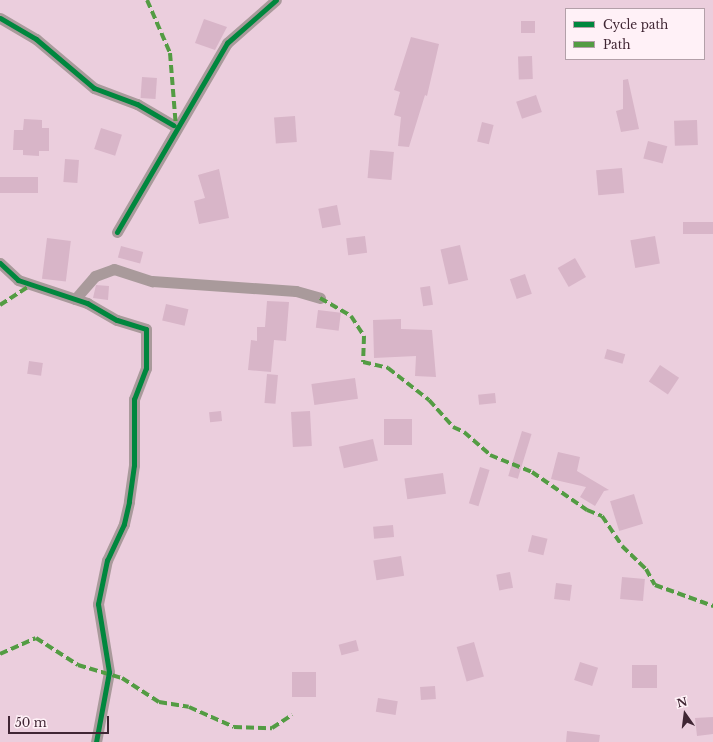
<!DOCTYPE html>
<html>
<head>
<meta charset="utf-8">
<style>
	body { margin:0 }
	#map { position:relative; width:713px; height:742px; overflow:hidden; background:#ebcedd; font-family:"Libre Baskerville",serif }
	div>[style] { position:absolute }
	.building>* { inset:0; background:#d8b5c8; transform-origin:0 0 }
	.street>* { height:11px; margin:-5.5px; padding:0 5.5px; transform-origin:5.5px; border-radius:5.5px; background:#a99a9b }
	.quiet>* { height:4px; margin-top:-2px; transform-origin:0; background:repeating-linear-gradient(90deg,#539c43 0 8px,transparent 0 12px) }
	.cycleway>* { height:5px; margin:-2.5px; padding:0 2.5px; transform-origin:2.5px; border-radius:2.5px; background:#00873e }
	span { translate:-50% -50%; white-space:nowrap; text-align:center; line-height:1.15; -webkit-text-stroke:4px #fff1f7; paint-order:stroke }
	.legend { position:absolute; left:565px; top:8px; width:140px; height:52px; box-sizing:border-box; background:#fff1f7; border:1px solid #b3a0a9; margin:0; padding:5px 7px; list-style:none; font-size:12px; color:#402634 }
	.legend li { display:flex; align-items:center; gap:8px; height:20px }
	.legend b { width:20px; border:1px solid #b3a0a9 }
	.north { position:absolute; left:665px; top:694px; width:40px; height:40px; -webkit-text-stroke:3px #fff1f7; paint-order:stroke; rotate:346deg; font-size:11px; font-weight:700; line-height:16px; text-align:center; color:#402634 }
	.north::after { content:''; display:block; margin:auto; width:14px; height:18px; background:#402634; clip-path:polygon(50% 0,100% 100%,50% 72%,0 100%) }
	.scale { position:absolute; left:8px; top:716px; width:101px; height:18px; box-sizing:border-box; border:2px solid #402634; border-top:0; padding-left:5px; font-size:12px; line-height:14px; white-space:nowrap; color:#402634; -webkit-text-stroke:3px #fff1f7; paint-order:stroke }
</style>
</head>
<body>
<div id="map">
	<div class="building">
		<i style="clip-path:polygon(204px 19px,227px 27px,215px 50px,195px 43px)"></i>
		<i style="left:521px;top:21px;width:14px;height:12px"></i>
		<i style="clip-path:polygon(411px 37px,439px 44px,427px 96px,425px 95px,409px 147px,398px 146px,401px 117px,394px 115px,400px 92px,394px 90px)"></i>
		<i style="left:532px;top:56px;width:23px;height:14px;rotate:88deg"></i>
		<i style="left:142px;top:77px;width:15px;height:21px;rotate:4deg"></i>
		<i style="clip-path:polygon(628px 79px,639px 129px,621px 132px,616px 111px,623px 109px,623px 80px)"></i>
		<i style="left:536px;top:95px;width:18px;height:21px;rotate:71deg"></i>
		<i style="left:295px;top:116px;width:26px;height:21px;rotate:86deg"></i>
		<i style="clip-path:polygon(24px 119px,42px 120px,42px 128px,49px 128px,49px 151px,39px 151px,39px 156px,23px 155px,23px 150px,13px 150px,14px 130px,23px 130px)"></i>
		<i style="left:697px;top:120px;width:25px;height:23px;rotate:88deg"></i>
		<i style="left:482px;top:122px;width:12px;height:20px;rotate:14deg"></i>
		<i style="left:101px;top:128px;width:22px;height:22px;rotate:18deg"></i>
		<i style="left:648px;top:141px;width:20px;height:18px;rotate:15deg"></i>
		<i style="left:370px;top:150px;width:24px;height:28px;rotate:5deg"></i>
		<i style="left:65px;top:159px;width:14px;height:23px;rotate:4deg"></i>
		<i style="left:622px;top:168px;width:25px;height:26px;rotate:85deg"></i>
		<i style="clip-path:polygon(219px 169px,229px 218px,199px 224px,194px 201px,205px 198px,198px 175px)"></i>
		<i style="left:0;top:177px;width:38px;height:16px"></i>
		<i style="left:337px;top:205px;width:20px;height:19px;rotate:79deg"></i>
		<i style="left:713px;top:222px;width:12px;height:30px;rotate:90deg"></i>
		<i style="left:365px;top:236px;width:17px;height:19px;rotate:83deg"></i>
		<i style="left:655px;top:236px;width:28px;height:25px;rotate:80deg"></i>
		<i style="left:47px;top:238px;width:24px;height:41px;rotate:7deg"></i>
		<i style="left:460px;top:245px;width:36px;height:20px;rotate:77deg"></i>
		<i style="left:121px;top:246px;width:23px;height:12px;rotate:15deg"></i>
		<i style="left:575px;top:258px;width:22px;height:20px;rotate:60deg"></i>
		<i style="left:525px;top:274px;width:21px;height:16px;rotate:71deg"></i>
		<i style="clip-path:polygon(96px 285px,109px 286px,108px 300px,93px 298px)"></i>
		<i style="left:430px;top:286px;width:19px;height:10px;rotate:81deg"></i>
		<i style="clip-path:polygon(267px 301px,289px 302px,286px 341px,274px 340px,271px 372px,248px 370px,251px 340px,257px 341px,257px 327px,265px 327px)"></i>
		<i style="left:166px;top:304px;width:23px;height:17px;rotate:13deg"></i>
		<i style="left:318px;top:310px;width:23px;height:18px;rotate:7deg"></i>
		<i style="clip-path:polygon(401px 319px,401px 329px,432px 330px,436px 377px,415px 376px,416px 356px,374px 358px,373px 320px)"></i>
		<i style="left:607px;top:349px;width:19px;height:10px;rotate:16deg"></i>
		<i style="left:29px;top:361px;width:14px;height:13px;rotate:8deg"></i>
		<i style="left:660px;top:365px;width:23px;height:20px;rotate:34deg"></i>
		<i style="left:267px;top:374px;width:11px;height:29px;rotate:5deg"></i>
		<i style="left:355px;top:378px;width:21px;height:44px;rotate:82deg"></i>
		<i style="left:495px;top:393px;width:10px;height:17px;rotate:84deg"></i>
		<i style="left:221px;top:411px;width:10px;height:12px;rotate:84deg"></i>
		<i style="left:310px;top:411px;width:35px;height:19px;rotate:87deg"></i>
		<i style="left:384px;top:419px;width:28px;height:26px"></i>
		<i style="left:522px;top:431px;width:10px;height:47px;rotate:17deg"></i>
		<i style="left:373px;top:439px;width:22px;height:35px;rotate:77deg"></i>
		<i style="clip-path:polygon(558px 452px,580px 457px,577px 471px,609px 490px,604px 491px,595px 506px,580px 497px,586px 487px,551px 479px)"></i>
		<i style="left:480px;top:467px;width:10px;height:38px;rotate:17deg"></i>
		<i style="left:443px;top:473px;width:21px;height:39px;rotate:82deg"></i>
		<i style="left:634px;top:494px;width:31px;height:25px;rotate:73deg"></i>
		<i style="left:393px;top:525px;width:12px;height:20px;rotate:85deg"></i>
		<i style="left:532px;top:535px;width:16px;height:17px;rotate:14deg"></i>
		<i style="left:401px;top:556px;width:20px;height:28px;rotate:81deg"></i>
		<i style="left:510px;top:572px;width:16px;height:14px;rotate:79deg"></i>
		<i style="left:622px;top:577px;width:23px;height:22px;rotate:5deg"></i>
		<i style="left:556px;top:583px;width:16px;height:16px;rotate:7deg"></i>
		<i style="left:356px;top:640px;width:11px;height:18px;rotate:75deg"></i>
		<i style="left:474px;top:642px;width:36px;height:18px;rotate:74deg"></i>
		<i style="left:580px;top:662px;width:19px;height:19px;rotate:18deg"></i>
		<i style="left:632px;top:665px;width:25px;height:23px"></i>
		<i style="left:292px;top:672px;width:24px;height:25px"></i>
		<i style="left:435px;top:686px;width:13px;height:15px;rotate:86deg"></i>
		<i style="left:378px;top:698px;width:20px;height:14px;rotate:9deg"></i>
		<i style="clip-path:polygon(713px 717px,713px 734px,697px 736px,695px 718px)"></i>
		<i style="clip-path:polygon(567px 731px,600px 735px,599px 742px,566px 742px)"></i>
	</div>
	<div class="street">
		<i style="left:0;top:18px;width:42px;rotate:30.3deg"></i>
		<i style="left:36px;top:39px;width:76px;rotate:40.2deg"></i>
		<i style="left:94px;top:88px;width:46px;rotate:20.4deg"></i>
		<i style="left:137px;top:104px;width:42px;rotate:30.3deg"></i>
		<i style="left:117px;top:232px;width:219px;rotate:-59.8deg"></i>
		<i style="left:227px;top:43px;width:65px;rotate:-41.3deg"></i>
		<i style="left:0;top:263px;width:25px;rotate:43deg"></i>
		<i style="left:18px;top:280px;width:73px;rotate:18.4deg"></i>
		<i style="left:87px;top:303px;width:34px;rotate:30deg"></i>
		<i style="left:117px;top:320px;width:30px;rotate:17deg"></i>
		<i style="left:146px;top:329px;width:39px;rotate:90deg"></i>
		<i style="left:146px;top:368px;width:33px;rotate:111deg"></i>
		<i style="left:134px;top:399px;width:66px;rotate:90deg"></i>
		<i style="left:134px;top:465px;width:37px;rotate:98deg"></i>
		<i style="left:129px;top:502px;width:23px;rotate:103deg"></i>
		<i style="left:124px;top:524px;width:40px;rotate:115deg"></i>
		<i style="left:107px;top:560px;width:45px;rotate:101.6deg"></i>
		<i style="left:98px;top:604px;width:69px;rotate:80.8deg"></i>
		<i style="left:109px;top:672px;width:71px;rotate:100.5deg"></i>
		<i style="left:75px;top:299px;width:30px;rotate:-49deg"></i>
		<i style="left:95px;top:276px;width:20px;rotate:-20deg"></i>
		<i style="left:114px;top:269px;width:40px;rotate:18deg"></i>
		<i style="left:152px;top:281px;width:144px;rotate:4deg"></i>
		<i style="left:296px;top:291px;width:25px;rotate:16deg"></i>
	</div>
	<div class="quiet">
		<i style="left:147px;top:0;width:58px;rotate:66.5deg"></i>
		<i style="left:170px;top:53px;width:75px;rotate:85.4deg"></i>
		<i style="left:320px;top:298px;width:36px;rotate:30deg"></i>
		<i style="left:351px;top:316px;width:24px;rotate:57deg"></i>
		<i style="left:364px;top:336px;width:26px;rotate:92deg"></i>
		<i style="left:363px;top:362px;width:26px;rotate:13deg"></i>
		<i style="left:388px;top:368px;width:52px;rotate:38deg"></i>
		<i style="left:429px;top:400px;width:36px;rotate:48deg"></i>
		<i style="left:453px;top:427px;width:12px;rotate:24deg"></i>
		<i style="left:464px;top:432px;width:35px;rotate:41deg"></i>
		<i style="left:490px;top:455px;width:45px;rotate:22deg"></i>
		<i style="left:532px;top:472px;width:67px;rotate:34.6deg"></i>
		<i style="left:587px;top:510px;width:16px;rotate:22deg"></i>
		<i style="left:602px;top:516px;width:36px;rotate:56deg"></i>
		<i style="left:622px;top:546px;width:33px;rotate:44deg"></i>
		<i style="left:646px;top:569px;width:18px;rotate:61deg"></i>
		<i style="left:655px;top:585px;width:62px;rotate:19.9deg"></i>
		<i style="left:0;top:305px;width:37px;rotate:-33deg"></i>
		<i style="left:0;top:654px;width:39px;rotate:-24deg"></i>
		<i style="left:36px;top:638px;width:50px;rotate:32.7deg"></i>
		<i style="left:78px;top:665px;width:46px;rotate:16.5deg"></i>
		<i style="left:122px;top:678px;width:44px;rotate:33deg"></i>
		<i style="left:159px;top:702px;width:30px;rotate:9deg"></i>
		<i style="left:189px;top:707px;width:49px;rotate:24deg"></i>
		<i style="left:234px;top:727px;width:38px;rotate:2deg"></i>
		<i style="left:272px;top:728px;width:24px;rotate:-33deg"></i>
	</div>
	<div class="cycleway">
		<i style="left:0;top:18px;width:42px;rotate:30.3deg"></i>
		<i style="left:36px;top:39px;width:76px;rotate:40.2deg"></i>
		<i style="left:94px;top:88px;width:46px;rotate:20.4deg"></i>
		<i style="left:137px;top:104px;width:42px;rotate:30.3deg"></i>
		<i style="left:117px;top:232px;width:219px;rotate:-59.8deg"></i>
		<i style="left:227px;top:43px;width:65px;rotate:-41.3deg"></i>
		<i style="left:0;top:263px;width:25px;rotate:43deg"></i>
		<i style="left:18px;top:280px;width:73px;rotate:18.4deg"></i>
		<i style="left:87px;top:303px;width:34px;rotate:30deg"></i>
		<i style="left:117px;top:320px;width:30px;rotate:17deg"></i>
		<i style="left:146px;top:329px;width:39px;rotate:90deg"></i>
		<i style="left:146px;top:368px;width:33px;rotate:111deg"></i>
		<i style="left:134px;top:399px;width:66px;rotate:90deg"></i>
		<i style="left:134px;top:465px;width:37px;rotate:98deg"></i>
		<i style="left:129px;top:502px;width:23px;rotate:103deg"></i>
		<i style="left:124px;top:524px;width:40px;rotate:115deg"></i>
		<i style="left:107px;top:560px;width:45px;rotate:101.6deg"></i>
		<i style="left:98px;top:604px;width:69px;rotate:80.8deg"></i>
		<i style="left:109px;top:672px;width:71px;rotate:100.5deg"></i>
	</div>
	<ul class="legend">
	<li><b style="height:5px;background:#00873e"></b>Cycle path</li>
	<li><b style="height:5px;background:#539c43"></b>Path</li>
	</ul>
	<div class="north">N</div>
	<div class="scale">50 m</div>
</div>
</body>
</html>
